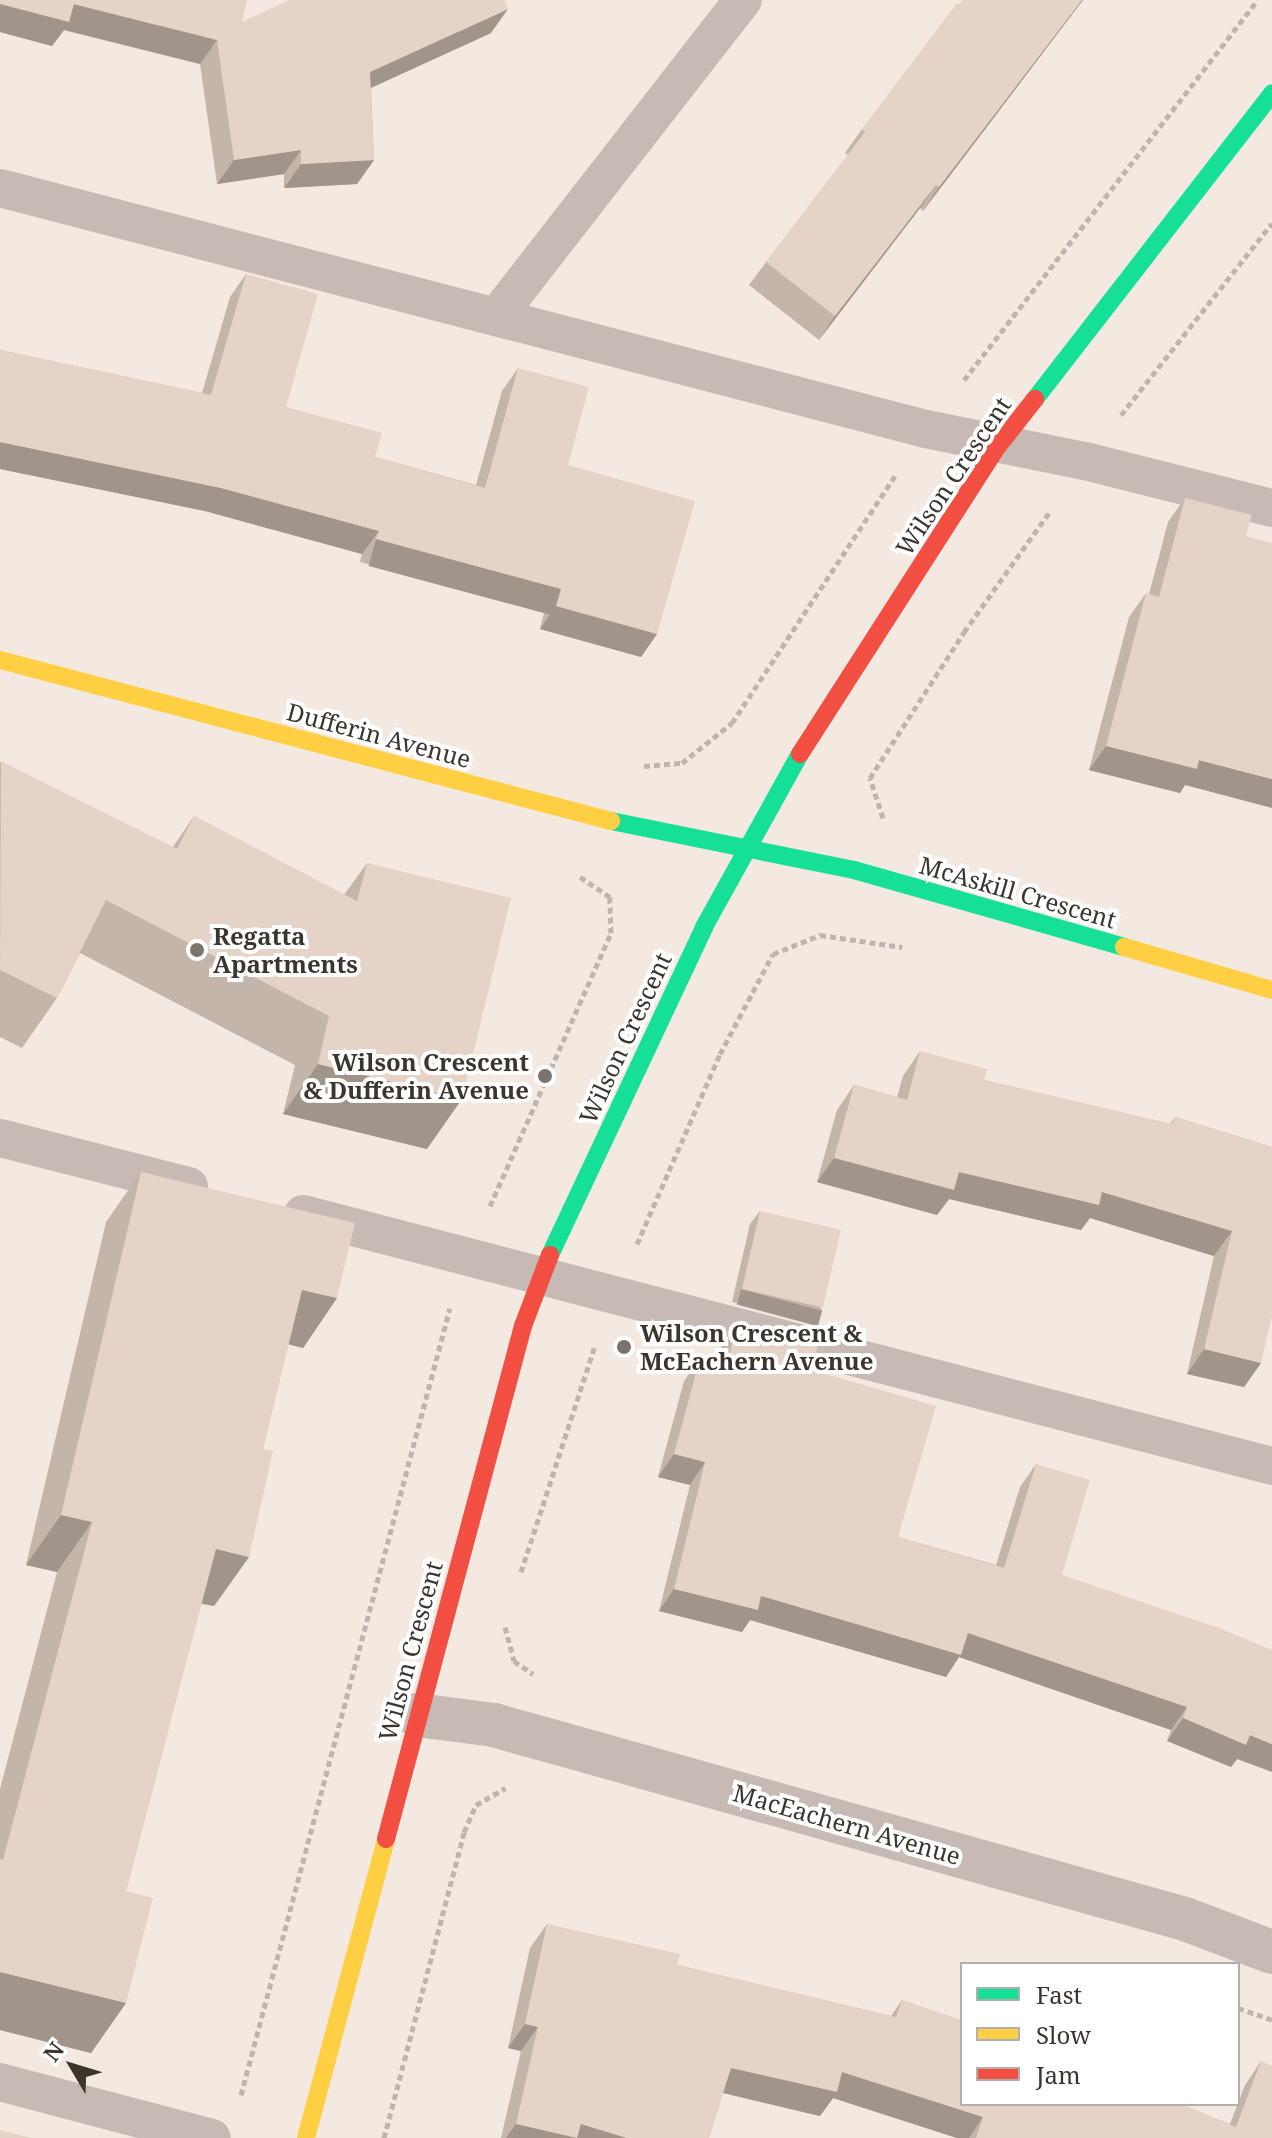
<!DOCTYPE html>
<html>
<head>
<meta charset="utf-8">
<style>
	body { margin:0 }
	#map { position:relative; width:1272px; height:2138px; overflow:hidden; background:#f4e9e0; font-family:"Noto Serif",serif }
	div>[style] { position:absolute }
	.path>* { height:5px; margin-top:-2.5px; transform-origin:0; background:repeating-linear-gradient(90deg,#bfb4b0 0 6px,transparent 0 10px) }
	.lane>* { height:38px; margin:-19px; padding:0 19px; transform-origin:19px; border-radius:19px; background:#c7b9b4 }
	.street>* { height:44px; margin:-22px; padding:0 22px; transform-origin:22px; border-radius:22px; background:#c7b9b4 }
	.fast>* { height:18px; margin:-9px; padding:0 9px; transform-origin:9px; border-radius:9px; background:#16e098 }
	.slow>* { height:18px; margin:-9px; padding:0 9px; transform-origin:9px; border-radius:9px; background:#ffcf43 }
	.jam>* { height:18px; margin:-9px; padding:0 9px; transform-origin:9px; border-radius:9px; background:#f24e42 }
	.wall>* { inset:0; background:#c4b5aa }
	.shaded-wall>* { inset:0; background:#a0948b; transform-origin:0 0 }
	.building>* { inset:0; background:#e4d3c6; transform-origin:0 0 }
	.dots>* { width:22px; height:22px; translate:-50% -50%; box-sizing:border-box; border:4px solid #fff; border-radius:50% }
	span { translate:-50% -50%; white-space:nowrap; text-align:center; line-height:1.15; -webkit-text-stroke:8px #fff; paint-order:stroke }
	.street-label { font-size:24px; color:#3c352e }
	.poi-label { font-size:24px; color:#3c352e; font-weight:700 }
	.left { translate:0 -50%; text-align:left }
	.right { translate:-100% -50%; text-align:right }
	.legend { position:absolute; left:960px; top:1962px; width:280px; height:144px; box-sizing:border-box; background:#fff; border:2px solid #b1aeab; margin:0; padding:10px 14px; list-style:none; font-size:24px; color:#3c352e }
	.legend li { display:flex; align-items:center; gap:16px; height:40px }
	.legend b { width:40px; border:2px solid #b1aeab }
	.north { position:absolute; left:32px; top:2026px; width:80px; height:80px; -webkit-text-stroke:6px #fff; paint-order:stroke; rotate:308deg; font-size:22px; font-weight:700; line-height:32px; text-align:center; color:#3c352e }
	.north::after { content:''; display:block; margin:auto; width:28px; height:36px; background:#3c352e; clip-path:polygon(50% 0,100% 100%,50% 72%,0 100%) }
</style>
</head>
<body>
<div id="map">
	<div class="path">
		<i style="left:964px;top:380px;width:480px;rotate:-52.3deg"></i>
		<i style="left:1121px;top:415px;width:244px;rotate:-51.8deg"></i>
		<i style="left:644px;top:766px;width:38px;rotate:-5deg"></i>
		<i style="left:682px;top:763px;width:64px;rotate:-38.7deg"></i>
		<i style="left:732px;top:723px;width:296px;rotate:-56.6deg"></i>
		<i style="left:883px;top:818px;width:42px;rotate:-108deg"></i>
		<i style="left:870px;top:778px;width:174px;rotate:-57.2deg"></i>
		<i style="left:964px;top:632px;width:150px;rotate:-54.5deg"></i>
		<i style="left:490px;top:1206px;width:299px;rotate:-66.1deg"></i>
		<i style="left:611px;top:933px;width:36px;rotate:-92deg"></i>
		<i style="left:610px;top:897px;width:40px;rotate:-146deg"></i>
		<i style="left:637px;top:1244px;width:207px;rotate:-66.4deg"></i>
		<i style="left:720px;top:1054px;width:113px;rotate:-62.1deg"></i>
		<i style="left:773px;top:954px;width:51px;rotate:-22deg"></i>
		<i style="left:820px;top:935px;width:83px;rotate:8.3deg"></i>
		<i style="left:521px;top:1572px;width:239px;rotate:-71.9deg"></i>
		<i style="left:505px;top:1627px;width:35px;rotate:75deg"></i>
		<i style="left:514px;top:1661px;width:23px;rotate:34deg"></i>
		<i style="left:1238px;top:2008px;width:36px;rotate:19deg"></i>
		<i style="left:241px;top:2095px;width:814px;rotate:-75.13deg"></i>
		<i style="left:384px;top:2138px;width:316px;rotate:-75.3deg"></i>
		<i style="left:464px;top:1832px;width:30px;rotate:-66deg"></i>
		<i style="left:476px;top:1805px;width:34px;rotate:-30deg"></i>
	</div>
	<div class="lane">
		<i style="left:0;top:188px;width:957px;rotate:14.59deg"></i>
		<i style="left:926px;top:429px;width:162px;rotate:11.4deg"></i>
		<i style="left:1085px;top:461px;width:193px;rotate:14.1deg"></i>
		<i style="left:496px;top:317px;width:402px;rotate:-52.1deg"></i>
		<i style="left:0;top:1138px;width:195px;rotate:14.3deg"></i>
		<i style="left:303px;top:1214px;width:1001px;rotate:14.58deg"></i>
		<i style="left:0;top:2082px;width:219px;rotate:14.8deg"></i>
	</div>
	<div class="street">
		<i style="left:417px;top:1715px;width:78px;rotate:7.4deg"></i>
		<i style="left:494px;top:1725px;width:33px;rotate:16deg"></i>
		<i style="left:526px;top:1734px;width:684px;rotate:15.68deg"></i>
		<i style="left:1185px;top:1919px;width:93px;rotate:20.8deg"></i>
	</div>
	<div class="fast">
		<i style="left:1035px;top:399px;width:387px;rotate:-52.2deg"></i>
		<i style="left:611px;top:821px;width:248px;rotate:11.4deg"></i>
		<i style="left:854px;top:870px;width:281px;rotate:15.9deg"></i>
		<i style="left:550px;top:1255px;width:362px;rotate:-64.8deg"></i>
		<i style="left:704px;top:927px;width:198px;rotate:-61deg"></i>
	</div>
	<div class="slow">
		<i style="left:0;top:660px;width:632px;rotate:14.76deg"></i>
		<i style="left:1124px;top:947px;width:154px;rotate:16.2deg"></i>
		<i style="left:306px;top:2138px;width:310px;rotate:-75deg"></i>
	</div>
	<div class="jam">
		<i style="left:800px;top:754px;width:366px;rotate:-57.3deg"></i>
		<i style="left:998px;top:446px;width:60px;rotate:-51.8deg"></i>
		<i style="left:386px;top:1839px;width:531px;rotate:-75.05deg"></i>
		<i style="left:523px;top:1326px;width:76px;rotate:-69.2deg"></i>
	</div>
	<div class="wall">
		<i style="clip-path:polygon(1083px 0,923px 211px,920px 208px,819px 340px,749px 285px,766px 262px,848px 155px,845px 153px,862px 129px,959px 5px)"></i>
		<i style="clip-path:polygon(242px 22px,491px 33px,371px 88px,374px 160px,357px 184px,284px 188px,284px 174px,217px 184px,200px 64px,64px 30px,52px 46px,0 32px)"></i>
		<i style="clip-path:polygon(246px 274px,286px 407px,375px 457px,476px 485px,502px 391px,518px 368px,568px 465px,657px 634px,641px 657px,540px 629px,544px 613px,360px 562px,362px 554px,205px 511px,0 469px,0 350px,202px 393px,230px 297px)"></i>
		<i style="clip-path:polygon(1185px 498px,1185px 785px,1180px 793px,1089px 770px,1129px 617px,1146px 593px,1149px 594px,1168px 522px)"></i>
		<i style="clip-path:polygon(0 762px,173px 847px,194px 816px,344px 895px,367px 863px,427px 1149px,283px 1114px,295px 1065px,80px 953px,57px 998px,22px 1048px,0 1037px)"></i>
		<i style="clip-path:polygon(920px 1051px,984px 1080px,1170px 1124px,1175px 1117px,1272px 1147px,1261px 1363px,1244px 1387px,1187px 1374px,1214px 1256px,1090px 1218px,1081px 1230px,949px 1199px,937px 1215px,817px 1182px,837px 1110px,854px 1085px,897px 1097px,903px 1076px)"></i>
		<i style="clip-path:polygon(141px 1172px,337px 1298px,303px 1348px,288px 1344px,263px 1449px,249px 1557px,214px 1606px,201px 1604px,126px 1891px,126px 2003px,91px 2053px,0 2030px,0 1789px,57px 1572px,26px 1565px,106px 1222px)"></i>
		<i style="clip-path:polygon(760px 1211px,822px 1310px,813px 1323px,732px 1302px,750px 1224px)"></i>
		<i style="clip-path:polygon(737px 1323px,812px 1370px,898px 1537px,996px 1565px,1020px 1487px,1036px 1464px,1062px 1575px,1237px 1759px,1231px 1767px,1167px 1741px,1171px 1730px,959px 1657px,946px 1677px,750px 1620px,742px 1632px,659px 1611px,690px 1485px,658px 1477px,684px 1381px,700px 1358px,717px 1363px,722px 1345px)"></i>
		<i style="clip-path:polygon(547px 1924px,677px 1965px,891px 2016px,902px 2000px,1230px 2124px,1245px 2085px,1261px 2061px,1272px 2138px,957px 2138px,833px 2098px,820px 2116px,723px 2093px,709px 2138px,501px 2138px,521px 2051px,508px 2048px,530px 1948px)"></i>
	</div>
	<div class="shaded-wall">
		<i style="clip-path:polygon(1082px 0,1083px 0,923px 211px,939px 187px)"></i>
		<i style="clip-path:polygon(0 4px,74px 4px,217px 40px,200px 64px,64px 30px,52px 46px,0 32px)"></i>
		<i style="clip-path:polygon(508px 9px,491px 33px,353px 96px,370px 72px)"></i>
		<i style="clip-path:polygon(301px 150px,284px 174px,217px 184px,234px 160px)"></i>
		<i style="clip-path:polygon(374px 160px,357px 184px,284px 188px,301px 164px)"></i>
		<i style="clip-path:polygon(936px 185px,920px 208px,819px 340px,835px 316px)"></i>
		<i style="clip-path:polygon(0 442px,221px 488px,379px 531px,362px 554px,205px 511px,0 469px)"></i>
		<i style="left:376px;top:539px;width:192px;height:28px;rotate:15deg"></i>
		<i style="clip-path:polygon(556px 606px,657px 634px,641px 657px,540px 629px)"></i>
		<i style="clip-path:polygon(1106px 746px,1199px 760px,1272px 779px,1272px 808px,1185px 785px,1180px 793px,1089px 770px)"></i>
		<i style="clip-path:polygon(318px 1064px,462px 1099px,427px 1149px,283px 1114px)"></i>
		<i style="clip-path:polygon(834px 1158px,959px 1172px,1102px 1192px,1232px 1231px,1214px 1256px,1090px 1218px,1081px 1230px,949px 1199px,937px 1215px,817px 1182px)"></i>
		<i style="left:741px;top:1289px;width:84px;height:16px;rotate:15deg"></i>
		<i style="clip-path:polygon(302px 1290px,337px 1298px,303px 1348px,267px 1339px)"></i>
		<i style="clip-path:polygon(1204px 1349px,1261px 1363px,1244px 1387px,1187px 1374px)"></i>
		<i style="clip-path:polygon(674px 1454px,705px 1462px,690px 1485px,658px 1477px)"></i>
		<i style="clip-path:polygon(61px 1515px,92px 1522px,57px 1572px,26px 1565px)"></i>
		<i style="clip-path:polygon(216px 1549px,249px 1557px,214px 1606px,181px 1599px)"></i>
		<i style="clip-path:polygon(674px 1589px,761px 1596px,968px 1633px,1187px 1707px,1171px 1730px,959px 1657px,946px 1677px,750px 1620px,742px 1632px,659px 1611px)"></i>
		<i style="clip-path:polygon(1183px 1718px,1250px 1735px,1272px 1744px,1272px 1772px,1237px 1759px,1231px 1767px,1167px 1741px)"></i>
		<i style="clip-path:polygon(0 1972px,126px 2003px,91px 2053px,0 2030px)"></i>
		<i style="clip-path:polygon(525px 2024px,538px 2027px,521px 2051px,508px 2048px)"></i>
		<i style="clip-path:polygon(731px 2068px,842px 2072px,983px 2117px,969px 2138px,957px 2138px,833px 2098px,820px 2116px,715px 2091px)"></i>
		<i style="clip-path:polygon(516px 2124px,581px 2124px,627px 2138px,506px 2138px)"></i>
	</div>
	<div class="building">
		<i style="clip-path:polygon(0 0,247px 0,242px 22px,289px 0,504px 0,508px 9px,370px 72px,374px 160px,301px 164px,301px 150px,234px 160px,217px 40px,74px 4px,69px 22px,0 4px)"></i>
		<i style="clip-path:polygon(963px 0,1082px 0,939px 187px,936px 185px,835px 316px,766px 262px,865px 132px,862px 129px,957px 3px,959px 5px)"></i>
		<i style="clip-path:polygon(246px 274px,318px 294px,286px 407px,382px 433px,375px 457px,485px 488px,518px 368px,589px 387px,568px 465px,695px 501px,657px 634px,556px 606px,561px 589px,376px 539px,379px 531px,221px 488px,0 442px,0 350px,211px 395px)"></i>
		<i style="clip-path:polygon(1185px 498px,1252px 515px,1246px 536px,1272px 543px,1272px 779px,1199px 760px,1197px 769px,1106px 746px,1146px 593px,1159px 597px)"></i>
		<i style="clip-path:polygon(1px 761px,177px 849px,194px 816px,357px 901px,367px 863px,511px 898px,462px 1099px,318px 1064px,329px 1016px,106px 900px,57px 998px,0 970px)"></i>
		<i style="clip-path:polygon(920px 1051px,987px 1069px,984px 1080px,1172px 1124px,1175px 1117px,1272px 1147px,1272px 1316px,1261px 1363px,1204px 1349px,1232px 1231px,1102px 1192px,1099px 1205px,959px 1172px,954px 1190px,834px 1158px,854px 1085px,907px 1100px)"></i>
		<i style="clip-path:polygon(141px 1172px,355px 1223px,337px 1298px,302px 1290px,263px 1449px,273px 1451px,249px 1557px,216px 1549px,126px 1891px,153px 1898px,126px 2003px,0 1972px,0 1859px,3px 1860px,92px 1522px,61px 1515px)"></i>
		<i style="left:760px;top:1211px;width:83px;height:80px;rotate:13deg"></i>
		<i style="clip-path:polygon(737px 1323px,818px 1344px,812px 1370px,936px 1406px,898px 1537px,1004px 1568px,1036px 1464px,1090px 1480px,1062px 1575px,1219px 1628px,1272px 1650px,1272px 1744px,1250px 1735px,1246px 1745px,1183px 1718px,1187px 1707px,968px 1633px,961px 1655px,761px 1596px,758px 1610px,674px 1589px,705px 1462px,674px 1454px,700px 1358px,727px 1366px)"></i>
		<i style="clip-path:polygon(547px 1924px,680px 1954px,677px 1965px,896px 2017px,902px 2000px,962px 2020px,962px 2104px,1182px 2104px,1236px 2127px,1261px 2061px,1272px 2066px,1272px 2138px,976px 2138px,983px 2117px,842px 2072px,837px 2092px,731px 2068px,709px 2138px,627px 2138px,581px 2124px,577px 2138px,516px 2124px,538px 2027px,525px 2024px)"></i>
		<i style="clip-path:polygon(0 2130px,32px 2138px,0 2138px)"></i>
	</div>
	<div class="dots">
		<i style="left:197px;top:950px;background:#7c746c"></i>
		<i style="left:545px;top:1076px;background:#7c746c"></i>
		<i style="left:624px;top:1347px;background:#7c746c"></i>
	</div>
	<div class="street-label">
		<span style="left:953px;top:476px;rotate:-56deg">Wilson Crescent</span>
		<span style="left:379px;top:735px;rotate:15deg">Dufferin Avenue</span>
		<span style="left:1018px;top:892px;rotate:16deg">McAskill Crescent</span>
		<span style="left:625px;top:1038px;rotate:-65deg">Wilson Crescent</span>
		<span style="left:410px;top:1651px;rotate:-75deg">Wilson Crescent</span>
		<span style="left:847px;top:1824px;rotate:16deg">MacEachern Avenue</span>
	</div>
	<div class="poi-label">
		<span class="left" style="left:213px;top:950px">Regatta<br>Apartments</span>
		<span class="right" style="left:529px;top:1076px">Wilson Crescent<br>&amp; Dufferin Avenue</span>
		<span class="left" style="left:640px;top:1347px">Wilson Crescent &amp;<br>McEachern Avenue</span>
	</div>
	<ul class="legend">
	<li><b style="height:10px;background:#16e098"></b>Fast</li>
	<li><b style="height:10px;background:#ffcf43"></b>Slow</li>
	<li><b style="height:10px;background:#f24e42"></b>Jam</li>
	</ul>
	<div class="north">N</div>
</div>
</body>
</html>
